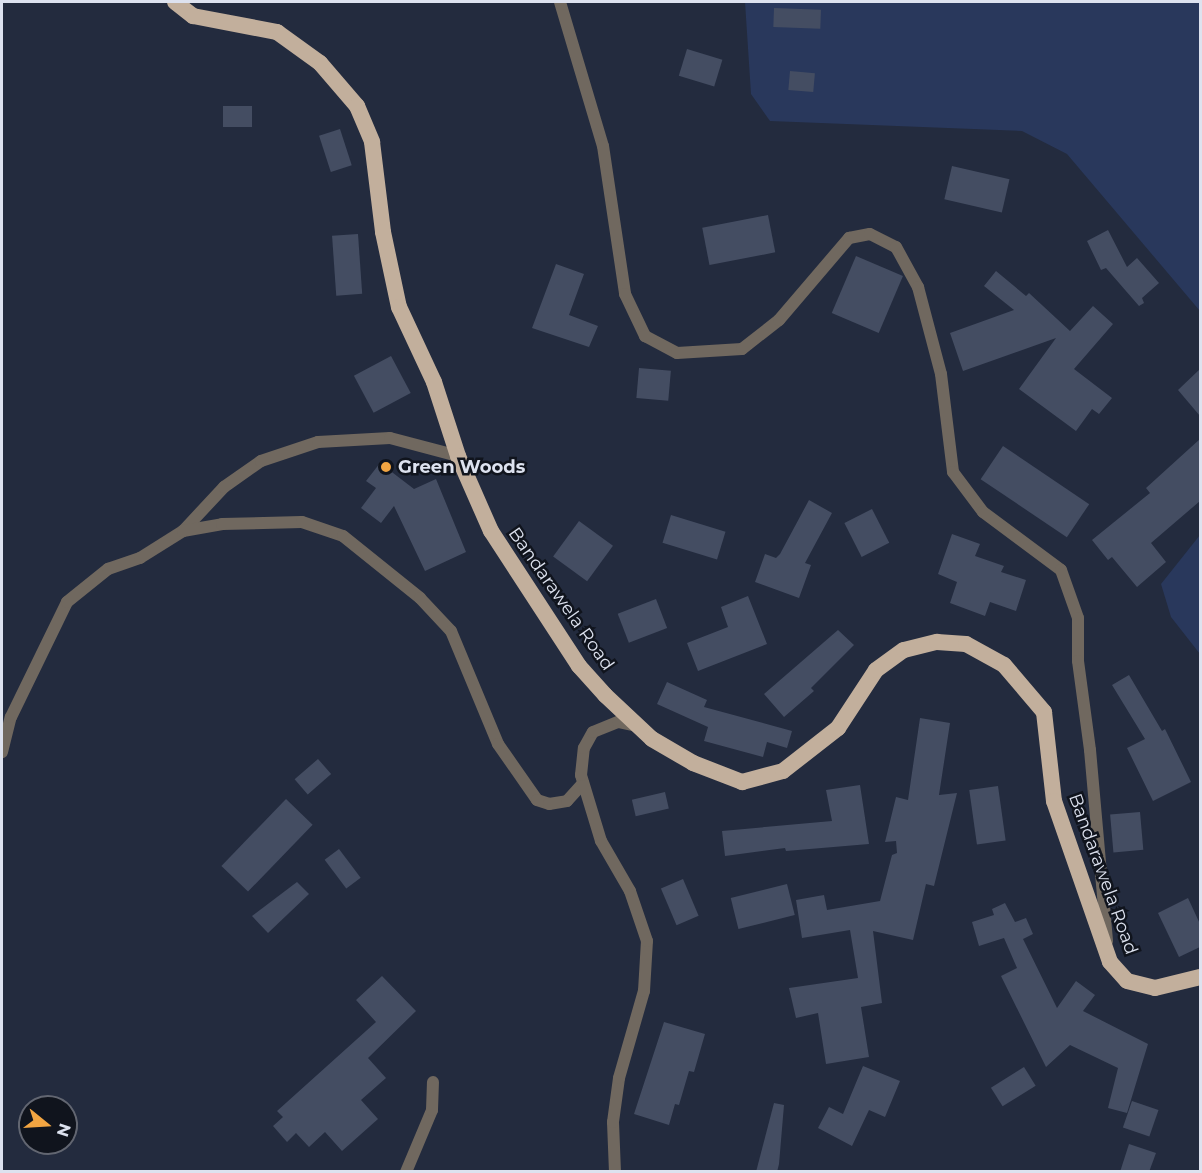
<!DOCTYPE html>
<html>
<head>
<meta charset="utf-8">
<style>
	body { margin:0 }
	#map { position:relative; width:1202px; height:1173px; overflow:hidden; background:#232b3e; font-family:Montserrat,sans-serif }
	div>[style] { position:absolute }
	.green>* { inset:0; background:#29385c }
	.building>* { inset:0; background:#444d62; transform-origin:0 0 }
	.service>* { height:12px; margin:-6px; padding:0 6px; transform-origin:6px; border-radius:6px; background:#70685f }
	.trunk>* { height:16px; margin:-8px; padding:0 8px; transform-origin:8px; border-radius:8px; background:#c2af9c }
	.dots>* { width:16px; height:16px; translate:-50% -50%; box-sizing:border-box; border:3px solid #10141d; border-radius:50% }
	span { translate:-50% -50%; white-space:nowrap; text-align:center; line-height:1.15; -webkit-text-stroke:5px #10141d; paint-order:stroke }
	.poi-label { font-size:18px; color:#dde2ef; font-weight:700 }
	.left { translate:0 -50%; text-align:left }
	.street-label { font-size:18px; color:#dde2ef }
	.frame { position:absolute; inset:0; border:3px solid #dde2ef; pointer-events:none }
	.north { position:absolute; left:18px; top:1095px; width:60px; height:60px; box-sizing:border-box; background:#10141d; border:2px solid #626671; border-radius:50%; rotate:108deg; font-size:16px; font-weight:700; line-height:24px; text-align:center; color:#dde2ef }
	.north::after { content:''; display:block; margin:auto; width:21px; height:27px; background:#f2a542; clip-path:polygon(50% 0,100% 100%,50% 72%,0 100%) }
</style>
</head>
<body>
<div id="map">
	<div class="green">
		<i style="clip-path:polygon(745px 2px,1200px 2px,1200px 311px,1067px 154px,1022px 131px,770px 121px,751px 94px)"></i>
		<i style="clip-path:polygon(1200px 535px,1200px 654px,1171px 617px,1161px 584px)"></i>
	</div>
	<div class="building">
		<i style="left:774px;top:8px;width:47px;height:19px;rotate:2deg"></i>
		<i style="left:687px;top:49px;width:37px;height:28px;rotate:17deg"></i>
		<i style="left:790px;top:71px;width:25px;height:19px;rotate:5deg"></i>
		<i style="left:223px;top:106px;width:29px;height:21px"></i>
		<i style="left:340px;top:129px;width:38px;height:22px;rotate:72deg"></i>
		<i style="left:952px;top:166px;width:59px;height:34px;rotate:13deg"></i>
		<i style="left:768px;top:215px;width:38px;height:67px;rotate:79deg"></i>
		<i style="clip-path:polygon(1108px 230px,1127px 267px,1137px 258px,1159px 283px,1142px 298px,1144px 303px,1139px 306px,1106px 268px,1101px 270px,1087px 241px)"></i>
		<i style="left:358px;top:234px;width:60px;height:26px;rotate:86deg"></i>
		<i style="left:856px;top:256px;width:51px;height:62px;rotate:23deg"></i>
		<i style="clip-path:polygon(556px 264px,584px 274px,569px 315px,598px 326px,589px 347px,532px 328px)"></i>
		<i style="clip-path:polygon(996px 271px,1026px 296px,1029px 293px,1070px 331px,1093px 306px,1113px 324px,1074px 369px,1112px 398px,1099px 414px,1092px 409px,1076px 431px,1019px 389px,1056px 338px,963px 371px,950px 333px,1014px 310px,984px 286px)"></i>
		<i style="left:391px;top:356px;width:42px;height:42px;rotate:62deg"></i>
		<i style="left:639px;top:368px;width:32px;height:30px;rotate:5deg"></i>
		<i style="clip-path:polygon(1200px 369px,1200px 416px,1178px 390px)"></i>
		<i style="clip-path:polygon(1200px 439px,1200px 501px,1151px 543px,1166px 562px,1137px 587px,1112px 557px,1108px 560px,1092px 540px,1150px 493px,1146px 488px)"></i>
		<i style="left:1003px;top:446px;width:104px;height:40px;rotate:34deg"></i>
		<i style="clip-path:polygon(380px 463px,414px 489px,436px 479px,466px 552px,425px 571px,394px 506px,381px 523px,361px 508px,376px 488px,366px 481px)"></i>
		<i style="clip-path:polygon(809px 500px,832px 513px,805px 563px,811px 565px,799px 598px,755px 582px,765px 554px,776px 558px,780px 554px)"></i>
		<i style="left:872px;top:509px;width:38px;height:31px;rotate:63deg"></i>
		<i style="left:671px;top:515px;width:57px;height:29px;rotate:17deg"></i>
		<i style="left:579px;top:521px;width:42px;height:44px;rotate:36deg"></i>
		<i style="clip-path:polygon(952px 534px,980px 544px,975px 556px,1004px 566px,1001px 572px,1026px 580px,1016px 611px,990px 602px,985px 616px,950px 603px,957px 582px,938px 574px)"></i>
		<i style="clip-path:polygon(748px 596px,767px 644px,698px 671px,687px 643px,728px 627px,721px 607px)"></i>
		<i style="left:656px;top:599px;width:31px;height:41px;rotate:69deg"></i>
		<i style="clip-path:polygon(838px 630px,854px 645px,811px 688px,814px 691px,784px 717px,764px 694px)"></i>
		<i style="clip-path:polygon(1129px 675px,1162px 731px,1165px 729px,1191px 782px,1153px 801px,1127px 748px,1145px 739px,1112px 685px)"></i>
		<i style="clip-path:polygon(667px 682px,707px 700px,704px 707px,792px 731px,787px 748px,767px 742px,763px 757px,704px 741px,708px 727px,657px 704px)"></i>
		<i style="clip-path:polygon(920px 718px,950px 723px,939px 795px,957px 793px,934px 886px,926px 884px,913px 940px,873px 931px,882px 1003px,861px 1007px,869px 1057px,826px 1064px,818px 1013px,796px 1018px,789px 988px,858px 978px,850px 930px,802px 938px,796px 900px,824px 895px,827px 910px,880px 901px,892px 855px,897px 853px,896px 841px,885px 842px,896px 797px,908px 800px)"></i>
		<i style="left:318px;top:759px;width:20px;height:31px;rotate:49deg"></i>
		<i style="clip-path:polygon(860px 785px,869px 844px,786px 851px,785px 848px,725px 856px,722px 831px,832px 821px,826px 790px)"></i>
		<i style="left:998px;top:786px;width:55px;height:29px;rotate:82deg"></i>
		<i style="left:665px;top:792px;width:17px;height:34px;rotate:77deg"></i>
		<i style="left:286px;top:799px;width:37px;height:93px;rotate:44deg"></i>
		<i style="left:1140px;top:812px;width:38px;height:30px;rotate:85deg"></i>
		<i style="left:339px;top:849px;width:36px;height:18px;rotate:53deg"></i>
		<i style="left:683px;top:879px;width:40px;height:24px;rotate:67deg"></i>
		<i style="clip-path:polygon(297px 882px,309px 894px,268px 933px,252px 916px)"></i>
		<i style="left:787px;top:884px;width:32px;height:58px;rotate:76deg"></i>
		<i style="clip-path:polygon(1188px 898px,1200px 924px,1200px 947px,1179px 957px,1158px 913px)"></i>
		<i style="clip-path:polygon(1005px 903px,1015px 922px,1026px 918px,1033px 934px,1023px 939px,1057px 1008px,1076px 981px,1095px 995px,1083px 1011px,1148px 1044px,1127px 1113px,1108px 1108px,1118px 1068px,1070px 1045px,1046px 1067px,1001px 976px,1017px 968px,1004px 938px,979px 946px,972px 922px,994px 915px,992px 909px)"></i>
		<i style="clip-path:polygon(382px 976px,416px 1011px,368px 1058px,386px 1078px,361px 1100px,378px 1119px,342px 1151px,325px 1132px,309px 1147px,296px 1133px,287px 1142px,273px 1126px,283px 1117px,277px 1111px,376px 1022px,356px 1000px)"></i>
		<i style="clip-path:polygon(664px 1022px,705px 1034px,694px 1072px,689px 1071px,679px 1105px,675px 1104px,669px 1125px,634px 1114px)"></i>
		<i style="clip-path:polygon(863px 1066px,900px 1081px,885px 1117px,869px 1110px,852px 1146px,818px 1128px,829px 1107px,843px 1114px)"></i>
		<i style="left:1024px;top:1067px;width:22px;height:39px;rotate:58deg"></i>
		<i style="left:1132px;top:1101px;width:28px;height:28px;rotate:19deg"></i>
		<i style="clip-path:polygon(774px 1103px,784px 1105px,779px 1164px,777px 1172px,756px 1172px)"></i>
		<i style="clip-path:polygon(1129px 1144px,1156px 1153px,1149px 1172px,1120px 1172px)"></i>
	</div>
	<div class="service">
		<i style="left:560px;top:2px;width:150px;rotate:73.4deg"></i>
		<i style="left:603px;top:146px;width:150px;rotate:81.5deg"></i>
		<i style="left:625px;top:294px;width:47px;rotate:64.5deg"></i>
		<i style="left:645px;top:336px;width:36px;rotate:28deg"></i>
		<i style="left:677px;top:353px;width:65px;rotate:-3.5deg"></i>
		<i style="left:742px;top:349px;width:47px;rotate:-38.1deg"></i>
		<i style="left:779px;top:320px;width:108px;rotate:-49.5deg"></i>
		<i style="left:849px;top:238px;width:21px;rotate:-11deg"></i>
		<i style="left:870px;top:234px;width:29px;rotate:27deg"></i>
		<i style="left:896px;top:247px;width:46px;rotate:61.2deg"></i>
		<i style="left:918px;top:287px;width:90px;rotate:75.2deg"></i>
		<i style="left:941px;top:374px;width:99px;rotate:83deg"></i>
		<i style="left:953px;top:472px;width:50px;rotate:53.1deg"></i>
		<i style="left:983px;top:512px;width:97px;rotate:36.6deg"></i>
		<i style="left:1061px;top:570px;width:51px;rotate:70.5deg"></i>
		<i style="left:1078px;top:618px;width:43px;rotate:90deg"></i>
		<i style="left:1078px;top:661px;width:90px;rotate:82.3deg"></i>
		<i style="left:1090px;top:750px;width:192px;rotate:84.9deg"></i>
		<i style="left:183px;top:531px;width:60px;rotate:-47deg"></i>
		<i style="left:224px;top:487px;width:45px;rotate:-35.1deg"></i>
		<i style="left:261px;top:461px;width:60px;rotate:-18.4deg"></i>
		<i style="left:318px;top:442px;width:72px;rotate:-3.2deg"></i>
		<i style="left:390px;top:438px;width:70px;rotate:14.8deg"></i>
		<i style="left:2px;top:752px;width:36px;rotate:-76deg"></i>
		<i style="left:11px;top:717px;width:128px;rotate:-64deg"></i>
		<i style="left:67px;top:602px;width:53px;rotate:-38.8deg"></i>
		<i style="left:108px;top:569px;width:34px;rotate:-19deg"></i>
		<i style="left:140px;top:558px;width:51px;rotate:-32.1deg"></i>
		<i style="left:183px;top:531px;width:40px;rotate:-10deg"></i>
		<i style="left:222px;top:524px;width:80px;rotate:-1.4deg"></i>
		<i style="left:302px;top:522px;width:43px;rotate:18.9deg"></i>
		<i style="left:343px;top:536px;width:99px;rotate:38.8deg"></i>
		<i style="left:420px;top:598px;width:45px;rotate:46.8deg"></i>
		<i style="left:451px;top:631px;width:122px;rotate:67.4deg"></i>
		<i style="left:498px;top:744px;width:68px;rotate:55.1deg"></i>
		<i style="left:537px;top:800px;width:13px;rotate:18deg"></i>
		<i style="left:549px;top:804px;width:18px;rotate:-9deg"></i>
		<i style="left:567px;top:801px;width:24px;rotate:-48deg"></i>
		<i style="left:406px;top:1172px;width:67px;rotate:-67.2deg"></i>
		<i style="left:432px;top:1110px;width:28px;rotate:-88deg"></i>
		<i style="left:615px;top:1172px;width:50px;rotate:-92.3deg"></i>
		<i style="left:613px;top:1122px;width:44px;rotate:-82.2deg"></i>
		<i style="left:619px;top:1078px;width:91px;rotate:-74deg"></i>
		<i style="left:644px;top:991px;width:50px;rotate:-86.6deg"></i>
		<i style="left:647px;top:941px;width:53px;rotate:-108.8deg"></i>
		<i style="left:630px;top:891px;width:58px;rotate:-120.1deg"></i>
		<i style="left:601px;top:841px;width:69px;rotate:-106.9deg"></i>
		<i style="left:581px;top:775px;width:27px;rotate:-84deg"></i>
		<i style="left:584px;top:748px;width:18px;rotate:-61deg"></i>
		<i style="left:593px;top:732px;width:27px;rotate:-22deg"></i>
		<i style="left:618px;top:722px;width:19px;rotate:12deg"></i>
	</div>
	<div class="trunk">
		<i style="left:175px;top:2px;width:23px;rotate:38deg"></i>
		<i style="left:193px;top:16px;width:86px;rotate:10.8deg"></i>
		<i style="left:277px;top:32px;width:53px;rotate:35.8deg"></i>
		<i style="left:320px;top:63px;width:57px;rotate:49.3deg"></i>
		<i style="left:357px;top:106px;width:39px;rotate:67deg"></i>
		<i style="left:372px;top:142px;width:91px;rotate:83deg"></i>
		<i style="left:383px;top:232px;width:77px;rotate:78deg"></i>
		<i style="left:399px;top:307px;width:83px;rotate:65deg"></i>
		<i style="left:434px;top:382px;width:78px;rotate:72deg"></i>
		<i style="left:458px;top:456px;width:82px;rotate:66.3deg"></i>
		<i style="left:491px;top:531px;width:161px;rotate:56.9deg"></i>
		<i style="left:579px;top:666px;width:39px;rotate:48deg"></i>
		<i style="left:605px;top:695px;width:64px;rotate:43.1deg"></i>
		<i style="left:652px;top:739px;width:48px;rotate:30.3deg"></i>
		<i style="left:693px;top:763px;width:53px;rotate:21.2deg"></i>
		<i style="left:742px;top:782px;width:42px;rotate:-15deg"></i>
		<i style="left:783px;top:771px;width:70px;rotate:-38deg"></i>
		<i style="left:838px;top:728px;width:69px;rotate:-56.8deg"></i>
		<i style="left:876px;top:670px;width:34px;rotate:-36deg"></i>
		<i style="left:904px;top:650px;width:34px;rotate:-14deg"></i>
		<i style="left:937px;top:642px;width:29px;rotate:4deg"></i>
		<i style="left:966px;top:644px;width:43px;rotate:28.9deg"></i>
		<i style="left:1004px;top:665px;width:62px;rotate:49.6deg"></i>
		<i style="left:1044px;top:712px;width:90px;rotate:83.6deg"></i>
		<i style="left:1054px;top:801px;width:170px;rotate:70.8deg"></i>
		<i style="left:1110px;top:962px;width:25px;rotate:48deg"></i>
		<i style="left:1127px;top:981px;width:29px;rotate:14deg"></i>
		<i style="left:1155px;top:988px;width:46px;rotate:-13.7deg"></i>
	</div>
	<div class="dots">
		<i style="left:386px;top:467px;background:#f2a542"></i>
	</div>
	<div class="poi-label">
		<span class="left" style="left:398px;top:467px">Green Woods</span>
	</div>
	<div class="street-label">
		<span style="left:561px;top:599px;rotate:55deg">Bandarawela Road</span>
		<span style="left:1103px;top:874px;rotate:70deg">Bandarawela Road</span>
	</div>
	<div class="frame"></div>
	<div class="north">N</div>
</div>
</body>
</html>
